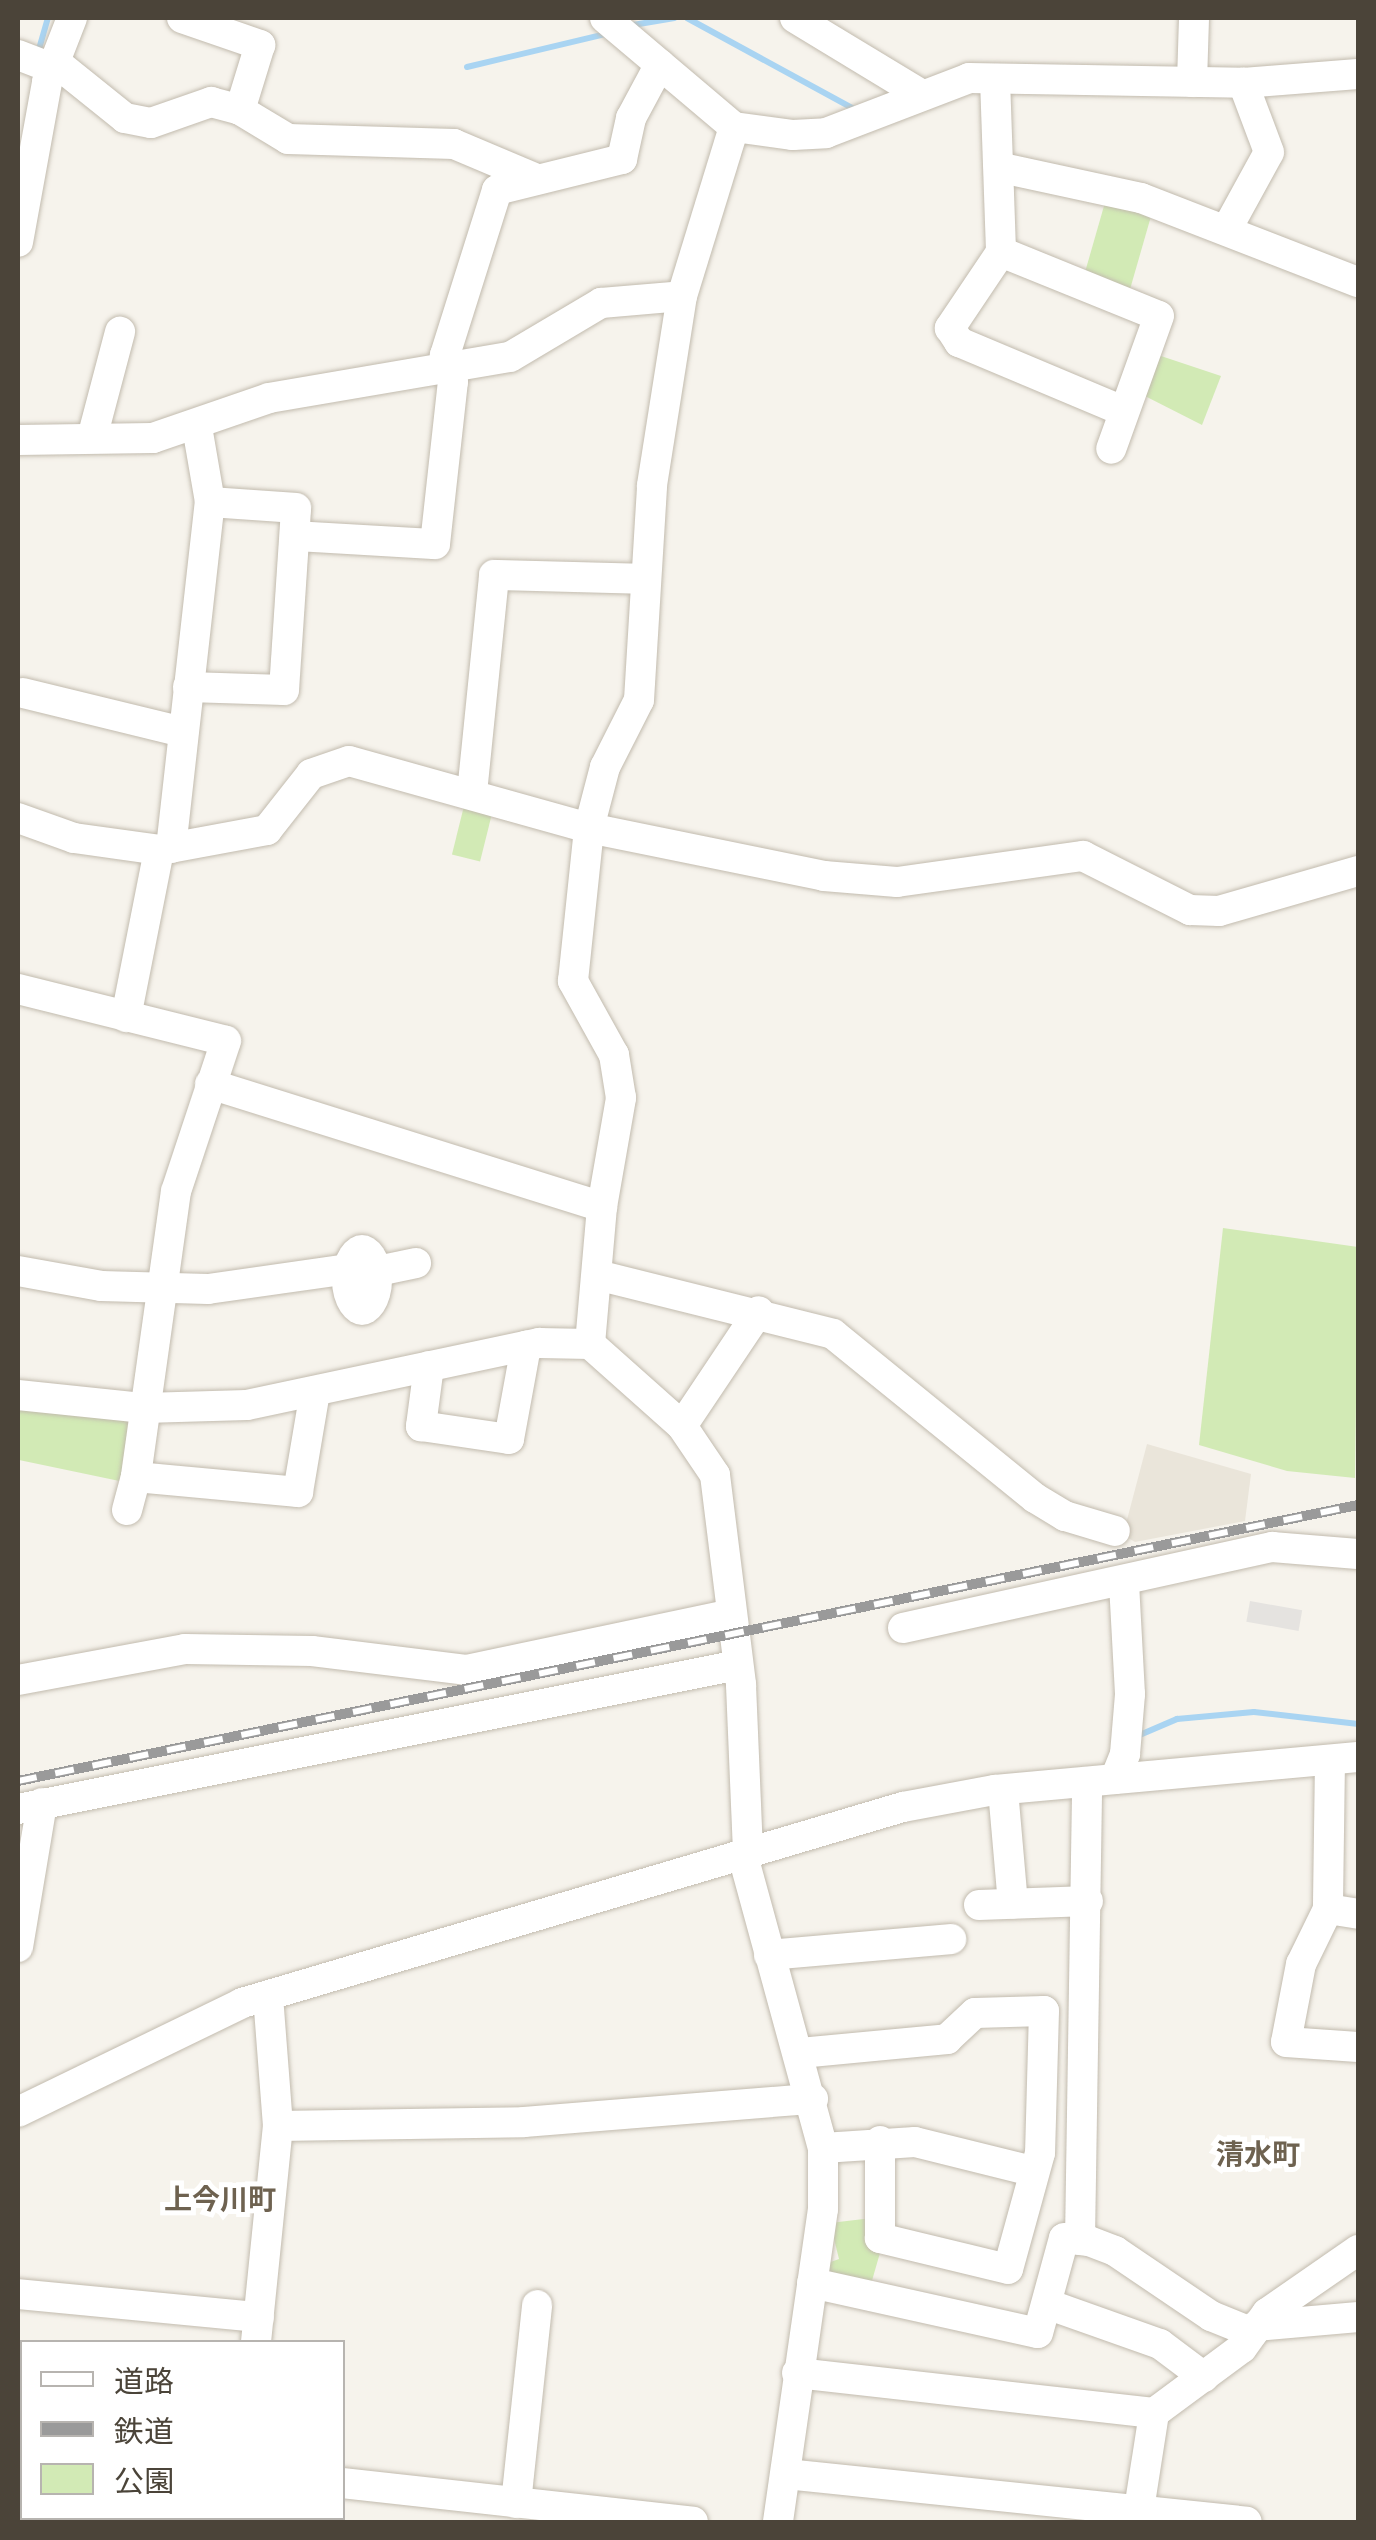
<!DOCTYPE html>
<html>
<head>
<meta charset="utf-8">
<style>
	body { margin:0 }
	#map { position:relative; width:1376px; height:2540px; overflow:hidden; background:#f6f3ec; font-family:"PT Sans Narrow","Noto Sans JP",sans-serif }
	div>[style] { position:absolute }
	.residential>* { inset:0; background:#eae5da }
	.green>* { inset:0; background:#d2eab5; transform-origin:0 0 }
	.parking>* { inset:0; background:#e5e3e0; transform-origin:0 0 }
	.stream>* { height:6px; margin:-3px; padding:0 3px; transform-origin:3px; border-radius:3px; background:#a9d4f2 }
	.river>* { height:38px; margin:-19px; padding:0 19px; transform-origin:19px; border-radius:19px; background:#a9d4f2 }
	.roads { filter:drop-shadow(0 0 2px #c2bbae) drop-shadow(0 0 2px #c2bbae) }
	.minor>* { height:30px; margin:-15px; padding:0 15px; transform-origin:15px; border-radius:15px; background:#fff }
	.minor>.ring { margin:-15px; padding:0; box-sizing:content-box; background:none; border:30px solid #fff; border-radius:50% }
	.rail>* { height:10px; margin-top:-5px; transform-origin:0; background:repeating-linear-gradient(90deg,#fff 0 19px,#9a9a9a 0 38px); box-sizing:border-box; border-block:2px solid #9a9a9a }
	span { translate:-50% -50%; white-space:nowrap; text-align:center; line-height:1.15; -webkit-text-stroke:10px #fff; paint-order:stroke }
	.neighbourhood-label { font-size:28px; color:#6e6250; font-weight:700 }
	.frame { position:absolute; inset:0; border:20px solid #4b4439; pointer-events:none }
	.legend { position:absolute; left:20px; top:2340px; width:325px; height:180px; box-sizing:border-box; background:#fff; border:2px solid #b7b4b0; margin:0; padding:12px 18px; list-style:none; font-size:30px; color:#4b4439 }
	.legend li { display:flex; align-items:center; gap:20px; height:50px }
	.legend b { width:50px; border:2px solid #b7b4b0 }
</style>
</head>
<body>
<div id="map">
	<div class="residential">
		<i style="clip-path:polygon(1147px 1444px,1251px 1474px,1245px 1521px,1135px 1542px,1123px 1535px)"></i>
	</div>
	<div class="green">
		<i style="left:1106px;top:199px;width:48px;height:81px;rotate:16deg"></i>
		<i style="clip-path:polygon(1155px 354px,1221px 376px,1202px 425px,1139px 393px)"></i>
		<i style="left:465px;top:802px;width:29px;height:54px;rotate:14deg"></i>
		<i style="clip-path:polygon(1223px 1228px,1358px 1247px,1355px 1478px,1287px 1471px,1199px 1445px)"></i>
		<i style="clip-path:polygon(18px 1405px,130px 1416px,129px 1483px,19px 1460px)"></i>
		<i style="clip-path:polygon(872px 2218px,882px 2246px,871px 2284px,832px 2275px,825px 2264px,839px 2259px,830px 2223px)"></i>
	</div>
	<div class="parking">
		<i style="left:1250px;top:1601px;width:53px;height:21px;rotate:10deg"></i>
	</div>
	<div class="stream">
		<i style="left:687px;top:18px;width:190px;rotate:28.6deg"></i>
		<i style="left:633px;top:25px;width:42px;rotate:-9.7deg"></i>
		<i style="left:39px;top:49px;width:32px;rotate:-74deg"></i>
		<i style="left:467px;top:67px;width:143px;rotate:-13.4deg"></i>
		<i style="left:1135px;top:1737px;width:46px;rotate:-23.2deg"></i>
		<i style="left:1177px;top:1719px;width:77px;rotate:-5.2deg"></i>
		<i style="left:1254px;top:1712px;width:105px;rotate:6.6deg"></i>
	</div>
	<div class="river">
		<i style="left:18px;top:2518px;width:61px;rotate:3.8deg"></i>
	</div>
	<div class="roads">
		<div class="minor">
			<i style="left:182px;top:18px;width:83px;rotate:19.1deg"></i>
			<i style="left:260px;top:45px;width:68px;rotate:107.1deg"></i>
			<i style="left:605px;top:18px;width:169px;rotate:40.2deg"></i>
			<i style="left:734px;top:127px;width:60px;rotate:7.7deg"></i>
			<i style="left:793px;top:135px;width:33px;rotate:-3deg"></i>
			<i style="left:826px;top:133px;width:153px;rotate:-21deg"></i>
			<i style="left:969px;top:78px;width:274px;rotate:1deg"></i>
			<i style="left:1243px;top:83px;width:115px;rotate:-4.5deg"></i>
			<i style="left:795px;top:18px;width:145px;rotate:31.2deg"></i>
			<i style="left:18px;top:55px;width:36px;rotate:21deg"></i>
			<i style="left:54px;top:61px;width:91px;rotate:38.8deg"></i>
			<i style="left:125px;top:118px;width:26px;rotate:11deg"></i>
			<i style="left:151px;top:123px;width:64px;rotate:-19.3deg"></i>
			<i style="left:211px;top:102px;width:30px;rotate:15deg"></i>
			<i style="left:240px;top:110px;width:56px;rotate:31.1deg"></i>
			<i style="left:288px;top:139px;width:166px;rotate:1.7deg"></i>
			<i style="left:454px;top:144px;width:90px;rotate:22.9deg"></i>
			<i style="left:995px;top:79px;width:173px;rotate:88deg"></i>
			<i style="left:1001px;top:252px;width:170px;rotate:22.1deg"></i>
			<i style="left:1159px;top:316px;width:141px;rotate:109.8deg"></i>
			<i style="left:1192px;top:82px;width:64px;rotate:-88.2deg"></i>
			<i style="left:1002px;top:168px;width:142px;rotate:12.2deg"></i>
			<i style="left:1141px;top:198px;width:233px;rotate:21.2deg"></i>
			<i style="left:1228px;top:227px;width:85px;rotate:-61.3deg"></i>
			<i style="left:1269px;top:152px;width:74px;rotate:-110.6deg"></i>
			<i style="left:18px;top:242px;width:163px;rotate:-79.7deg"></i>
			<i style="left:47px;top:82px;width:69px;rotate:-68.7deg"></i>
			<i style="left:1001px;top:252px;width:92px;rotate:123.9deg"></i>
			<i style="left:950px;top:328px;width:17px;rotate:57deg"></i>
			<i style="left:959px;top:342px;width:178px;rotate:22.8deg"></i>
			<i style="left:92px;top:438px;width:110px;rotate:-75.2deg"></i>
			<i style="left:18px;top:440px;width:135px;rotate:-0.8deg"></i>
			<i style="left:153px;top:438px;width:123px;rotate:-19deg"></i>
			<i style="left:269px;top:398px;width:244px;rotate:-9.7deg"></i>
			<i style="left:510px;top:357px;width:106px;rotate:-30.7deg"></i>
			<i style="left:601px;top:303px;width:81px;rotate:-4.9deg"></i>
			<i style="left:295px;top:536px;width:140px;rotate:3.3deg"></i>
			<i style="left:435px;top:544px;width:163px;rotate:-83.7deg"></i>
			<i style="left:453px;top:382px;width:28px;rotate:-107deg"></i>
			<i style="left:445px;top:355px;width:173px;rotate:-72.5deg"></i>
			<i style="left:497px;top:190px;width:129px;rotate:-13.9deg"></i>
			<i style="left:622px;top:159px;width:42px;rotate:-77.6deg"></i>
			<i style="left:631px;top:118px;width:61px;rotate:-61.8deg"></i>
			<i style="left:188px;top:687px;width:96px;rotate:1.8deg"></i>
			<i style="left:284px;top:690px;width:182px;rotate:-86.2deg"></i>
			<i style="left:296px;top:508px;width:86px;rotate:-176deg"></i>
			<i style="left:23px;top:693px;width:165px;rotate:13.7deg"></i>
			<i style="left:473px;top:783px;width:209px;rotate:-84.2deg"></i>
			<i style="left:494px;top:575px;width:150px;rotate:1.5deg"></i>
			<i style="left:18px;top:818px;width:59px;rotate:19.7deg"></i>
			<i style="left:74px;top:838px;width:86px;rotate:8deg"></i>
			<i style="left:159px;top:850px;width:110px;rotate:-10.5deg"></i>
			<i style="left:267px;top:830px;width:71px;rotate:-51.8deg"></i>
			<i style="left:311px;top:774px;width:40px;rotate:-18.9deg"></i>
			<i style="left:349px;top:761px;width:249px;rotate:15.6deg"></i>
			<i style="left:589px;top:828px;width:240px;rotate:11.5deg"></i>
			<i style="left:824px;top:876px;width:73px;rotate:4.7deg"></i>
			<i style="left:897px;top:882px;width:188px;rotate:-8deg"></i>
			<i style="left:1083px;top:856px;width:120px;rotate:26.8deg"></i>
			<i style="left:1190px;top:910px;width:29px;rotate:2deg"></i>
			<i style="left:1219px;top:911px;width:145px;rotate:-16.1deg"></i>
			<i style="left:171px;top:848px;width:348px;rotate:-83.6deg"></i>
			<i style="left:210px;top:502px;width:76px;rotate:-99.8deg"></i>
			<i style="left:18px;top:989px;width:214px;rotate:14deg"></i>
			<i style="left:226px;top:1041px;width:158px;rotate:108.4deg"></i>
			<i style="left:176px;top:1191px;width:289px;rotate:98deg"></i>
			<i style="left:136px;top:1477px;width:163px;rotate:5.3deg"></i>
			<i style="left:298px;top:1492px;width:102px;rotate:-80.4deg"></i>
			<i style="left:126px;top:1017px;width:170px;rotate:-78.8deg"></i>
			<i style="left:210px;top:1084px;width:411px;rotate:17.4deg"></i>
			<i class="ring" style="left:347px;top:1250px;width:-2px;height:-2px"></i>
			<i style="left:18px;top:1271px;width:84px;rotate:10.2deg"></i>
			<i style="left:101px;top:1286px;width:107px;rotate:1.6deg"></i>
			<i style="left:208px;top:1289px;width:141px;rotate:-8.1deg"></i>
			<i style="left:373px;top:1272px;width:44px;rotate:-11.8deg"></i>
			<i style="left:597px;top:1275px;width:243px;rotate:14deg"></i>
			<i style="left:833px;top:1334px;width:260px;rotate:39.1deg"></i>
			<i style="left:1035px;top:1498px;width:35px;rotate:31deg"></i>
			<i style="left:1065px;top:1516px;width:52px;rotate:16.7deg"></i>
			<i style="left:590px;top:1344px;width:138px;rotate:-85deg"></i>
			<i style="left:602px;top:1207px;width:111px;rotate:-80.1deg"></i>
			<i style="left:621px;top:1098px;width:44px;rotate:-99.2deg"></i>
			<i style="left:614px;top:1055px;width:85px;rotate:-119deg"></i>
			<i style="left:573px;top:981px;width:154px;rotate:-84deg"></i>
			<i style="left:589px;top:828px;width:63px;rotate:-75.3deg"></i>
			<i style="left:605px;top:767px;width:75px;rotate:-63.1deg"></i>
			<i style="left:639px;top:700px;width:215px;rotate:-86.5deg"></i>
			<i style="left:652px;top:485px;width:191px;rotate:-81deg"></i>
			<i style="left:682px;top:296px;width:177px;rotate:-72.9deg"></i>
			<i style="left:429px;top:1366px;width:61px;rotate:97.6deg"></i>
			<i style="left:421px;top:1426px;width:89px;rotate:8.4deg"></i>
			<i style="left:509px;top:1439px;width:95px;rotate:-79.6deg"></i>
			<i style="left:18px;top:1395px;width:127px;rotate:5.9deg"></i>
			<i style="left:144px;top:1408px;width:103px;rotate:-1.7deg"></i>
			<i style="left:247px;top:1405px;width:299px;rotate:-12deg"></i>
			<i style="left:539px;top:1343px;width:51px;rotate:1.1deg"></i>
			<i style="left:590px;top:1344px;width:123px;rotate:41.7deg"></i>
			<i style="left:682px;top:1426px;width:59px;rotate:56deg"></i>
			<i style="left:715px;top:1475px;width:212px;rotate:82.9deg"></i>
			<i style="left:741px;top:1685px;width:169px;rotate:87.6deg"></i>
			<i style="left:682px;top:1426px;width:138px;rotate:-56.2deg"></i>
			<i style="left:127px;top:1510px;width:34px;rotate:-75deg"></i>
			<i style="left:903px;top:1628px;width:378px;rotate:-12.4deg"></i>
			<i style="left:1272px;top:1547px;width:86px;rotate:4.7deg"></i>
			<i style="left:18px;top:1680px;width:170px;rotate:-10.5deg"></i>
			<i style="left:185px;top:1649px;width:127px;rotate:0.9deg"></i>
			<i style="left:312px;top:1651px;width:155px;rotate:7deg"></i>
			<i style="left:466px;top:1670px;width:268px;rotate:-11.9deg"></i>
			<i style="left:1330px;top:1760px;width:149px;rotate:90.8deg"></i>
			<i style="left:1328px;top:1909px;width:61px;rotate:116.1deg"></i>
			<i style="left:1301px;top:1964px;width:79px;rotate:100.9deg"></i>
			<i style="left:1286px;top:2042px;width:72px;rotate:4deg"></i>
			<i style="left:1115px;top:1779px;width:27px;rotate:-68deg"></i>
			<i style="left:1125px;top:1754px;width:60px;rotate:-85.2deg"></i>
			<i style="left:1130px;top:1694px;width:112px;rotate:-93.1deg"></i>
			<i style="left:1003px;top:1790px;width:114px;rotate:85deg"></i>
			<i style="left:18px;top:1809px;width:734px;rotate:-11.31deg"></i>
			<i style="left:743px;top:1856px;width:303px;rotate:74.7deg"></i>
			<i style="left:823px;top:2148px;width:61px;rotate:90deg"></i>
			<i style="left:823px;top:2209px;width:316px;rotate:98.2deg"></i>
			<i style="left:979px;top:1905px;width:109px;rotate:-2.1deg"></i>
			<i style="left:1328px;top:1909px;width:30px;rotate:9deg"></i>
			<i style="left:18px;top:1947px;width:146px;rotate:-80.5deg"></i>
			<i style="left:769px;top:1955px;width:183px;rotate:-5deg"></i>
			<i style="left:800px;top:2053px;width:148px;rotate:-5.4deg"></i>
			<i style="left:947px;top:2039px;width:38px;rotate:-43deg"></i>
			<i style="left:975px;top:2013px;width:69px;rotate:-1.7deg"></i>
			<i style="left:1044px;top:2011px;width:142px;rotate:91.6deg"></i>
			<i style="left:1040px;top:2153px;width:120px;rotate:105.4deg"></i>
			<i style="left:1008px;top:2269px;width:132px;rotate:-166.4deg"></i>
			<i style="left:880px;top:2238px;width:97px;rotate:-90deg"></i>
			<i style="left:18px;top:2112px;width:249px;rotate:-25.9deg"></i>
			<i style="left:242px;top:2003px;width:689px;rotate:-16.52deg"></i>
			<i style="left:903px;top:1807px;width:94px;rotate:-10.5deg"></i>
			<i style="left:995px;top:1790px;width:364px;rotate:-5.2deg"></i>
			<i style="left:278px;top:2126px;width:246px;rotate:-0.9deg"></i>
			<i style="left:524px;top:2122px;width:290px;rotate:-4.6deg"></i>
			<i style="left:823px;top:2148px;width:92px;rotate:-3.7deg"></i>
			<i style="left:915px;top:2142px;width:121px;rotate:13.9deg"></i>
			<i style="left:1080px;top:2240px;width:458px;rotate:-89.1deg"></i>
			<i style="left:812px;top:2283px;width:231px;rotate:12.5deg"></i>
			<i style="left:1038px;top:2333px;width:98px;rotate:-74.7deg"></i>
			<i style="left:1064px;top:2238px;width:25px;rotate:7deg"></i>
			<i style="left:1089px;top:2241px;width:28px;rotate:21deg"></i>
			<i style="left:1115px;top:2251px;width:116px;rotate:34.1deg"></i>
			<i style="left:1211px;top:2316px;width:45px;rotate:22deg"></i>
			<i style="left:18px;top:2294px;width:242px;rotate:5.5deg"></i>
			<i style="left:1047px;top:2304px;width:120px;rotate:19.5deg"></i>
			<i style="left:1160px;top:2344px;width:55px;rotate:36.9deg"></i>
			<i style="left:1256px;top:2326px;width:102px;rotate:-5deg"></i>
			<i style="left:256px;top:2342px;width:217px;rotate:-84.2deg"></i>
			<i style="left:278px;top:2126px;width:131px;rotate:-94.4deg"></i>
			<i style="left:797px;top:2373px;width:359px;rotate:6.4deg"></i>
			<i style="left:1154px;top:2413px;width:109px;rotate:-36.5deg"></i>
			<i style="left:1242px;top:2348px;width:43px;rotate:-54.5deg"></i>
			<i style="left:1267px;top:2313px;width:111px;rotate:-34.7deg"></i>
			<i style="left:18px;top:2395px;width:4px"></i>
			<i style="left:786px;top:2474px;width:463px;rotate:5.9deg"></i>
			<i style="left:342px;top:2483px;width:353px;rotate:6.3deg"></i>
			<i style="left:516px;top:2503px;width:199px;rotate:-83.9deg"></i>
			<i style="left:237px;top:2522px;width:4px;rotate:-76deg"></i>
			<i style="left:1137px;top:2522px;width:110px;rotate:-81.1deg"></i>
		</div>
	</div>
	<div class="rail">
		<i style="left:18px;top:1781px;width:1368px;rotate:-11.64deg"></i>
	</div>
	<div class="neighbourhood-label">
		<span style="left:1258px;top:2154px">清水町</span>
		<span style="left:220px;top:2199px">上今川町</span>
	</div>
	<div class="frame"></div>
	<ul class="legend">
	<li><b style="height:12px;background:#fff"></b>道路</li>
	<li><b style="height:12px;background:#9a9a9a"></b>鉄道</li>
	<li><b style="height:28px;background:#d2eab5"></b>公園</li>
	</ul>
</div>
</body>
</html>
